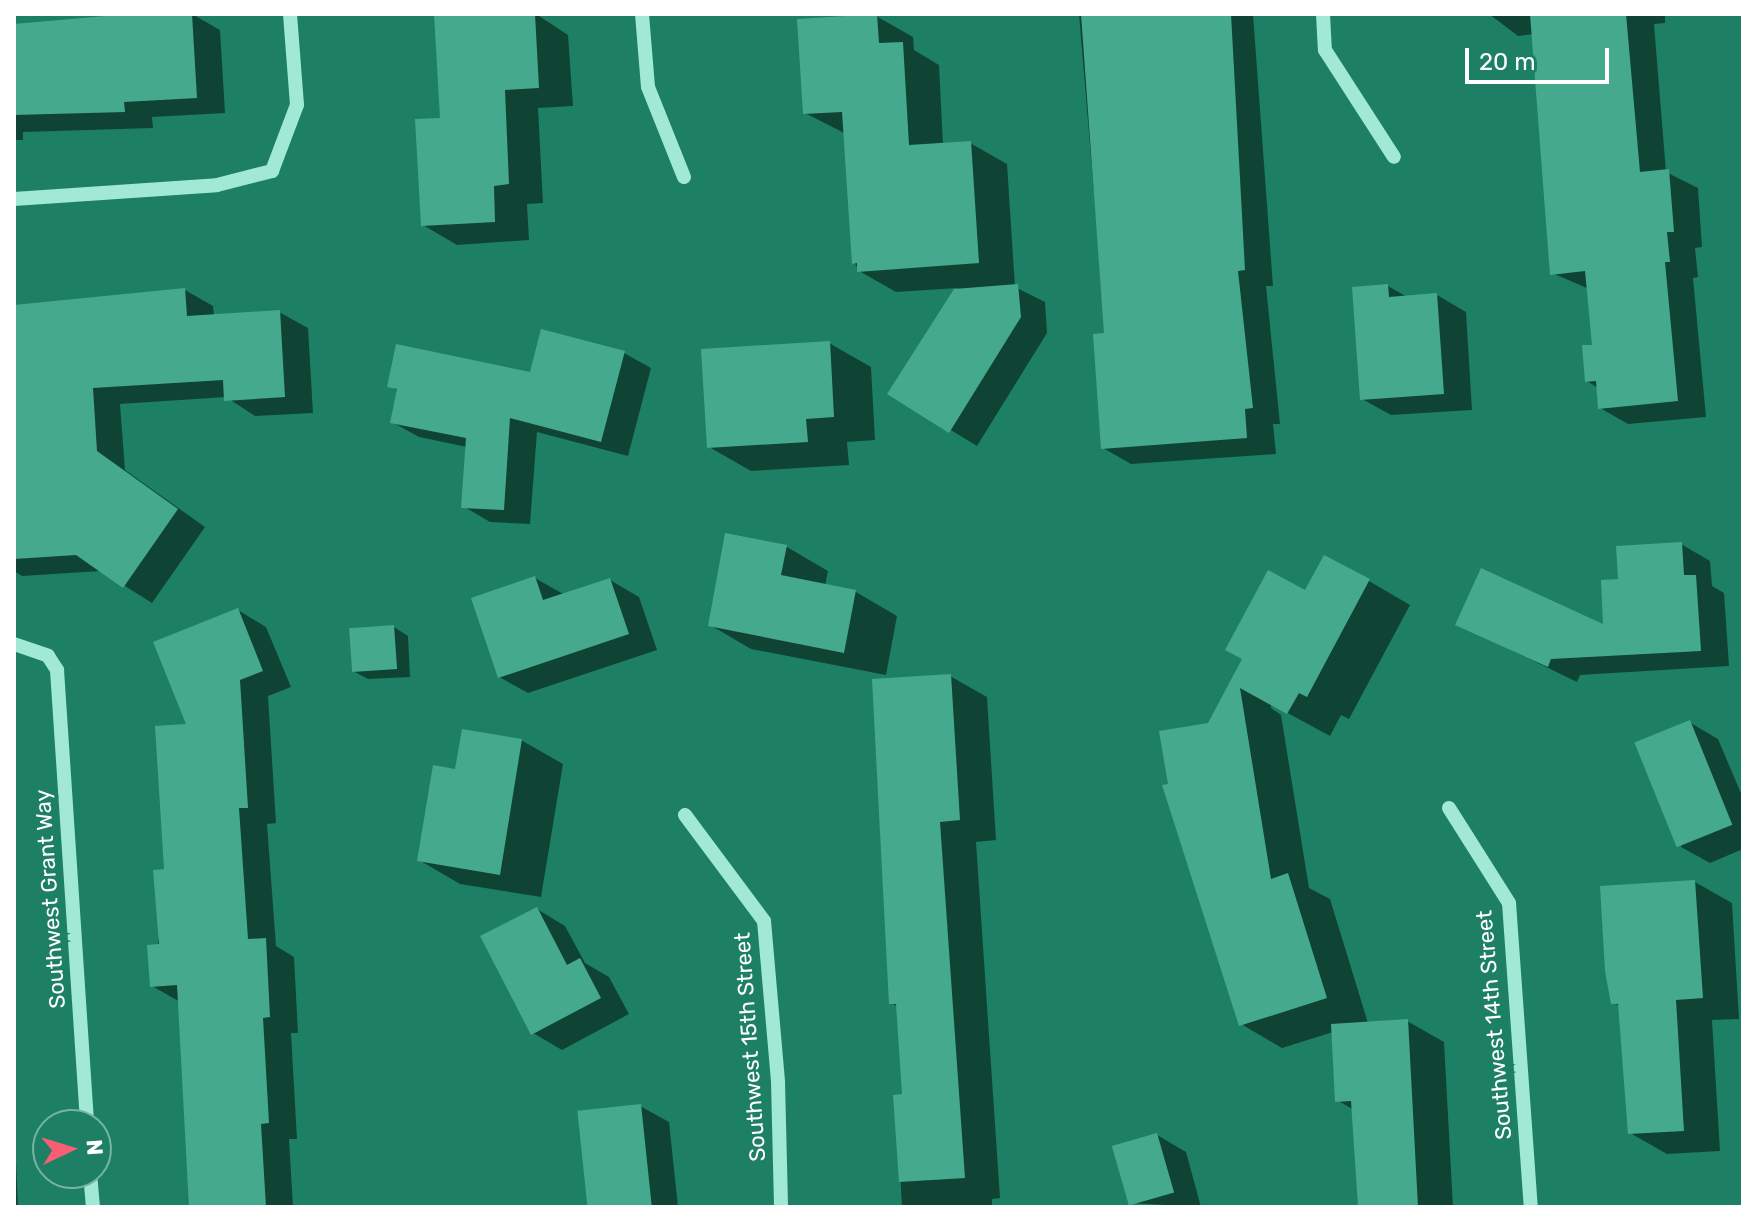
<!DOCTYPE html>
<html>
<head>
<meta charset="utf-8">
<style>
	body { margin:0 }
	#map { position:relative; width:1757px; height:1221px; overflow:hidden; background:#1d8064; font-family:Rubik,sans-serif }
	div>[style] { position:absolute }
	.shadow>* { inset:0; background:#0007 }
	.building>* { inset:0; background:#45aa8d; transform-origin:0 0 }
	.minor>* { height:14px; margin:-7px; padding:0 7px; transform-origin:7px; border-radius:7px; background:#a1e9d4 }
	span { translate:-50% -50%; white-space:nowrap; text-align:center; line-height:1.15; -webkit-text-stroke:8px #1d8064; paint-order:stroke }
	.street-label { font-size:22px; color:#fff }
	.frame { position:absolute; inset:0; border:16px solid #fff; pointer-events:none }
	.north { position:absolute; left:32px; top:1109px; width:80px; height:80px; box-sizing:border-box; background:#1d8064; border:2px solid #77b3a2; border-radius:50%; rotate:86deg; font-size:22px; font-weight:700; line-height:32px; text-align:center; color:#fff }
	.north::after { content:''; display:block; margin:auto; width:28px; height:36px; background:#f95f74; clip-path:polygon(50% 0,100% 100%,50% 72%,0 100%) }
	.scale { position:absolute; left:1465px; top:48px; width:144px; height:36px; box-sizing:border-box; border:4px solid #fff; border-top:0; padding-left:10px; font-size:24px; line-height:28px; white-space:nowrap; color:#fff; -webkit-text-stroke:6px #1d8064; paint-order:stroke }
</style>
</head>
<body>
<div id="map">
	<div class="shadow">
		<i style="clip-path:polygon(192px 14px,220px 30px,225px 113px,152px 117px,153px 128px,23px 132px,23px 140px,14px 140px,14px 26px)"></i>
		<i style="clip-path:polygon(436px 14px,536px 14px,568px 35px,573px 106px,538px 108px,543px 203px,527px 204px,529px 240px,457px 245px,423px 225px,442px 120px)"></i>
		<i style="clip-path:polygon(1079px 14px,1253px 14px,1273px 286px,1266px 286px,1280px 424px,1273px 424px,1276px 454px,1131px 464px,1103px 448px,1106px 335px)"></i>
		<i style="clip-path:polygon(1489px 14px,1665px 14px,1665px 23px,1654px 24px,1666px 172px,1698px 188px,1702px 247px,1695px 248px,1698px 277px,1693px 278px,1706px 417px,1628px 424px,1600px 408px,1598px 388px,1587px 381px,1594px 346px,1589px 289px,1552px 273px,1533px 34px,1518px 36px)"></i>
		<i style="clip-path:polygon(876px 16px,913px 37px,914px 50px,939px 65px,943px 145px,970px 143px,1007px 164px,1015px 287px,1045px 302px,1047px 333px,977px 446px,890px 393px,958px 288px,896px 292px,859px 271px,854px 262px,846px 134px,805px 113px)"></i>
		<i style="clip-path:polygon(1388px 286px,1407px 297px,1437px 295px,1466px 312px,1472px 410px,1391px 415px,1362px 399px)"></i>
		<i style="clip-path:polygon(185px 290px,213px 306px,214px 316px,279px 312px,308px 328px,313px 413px,255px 416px,226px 397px,120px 404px,125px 470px,205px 527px,152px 603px,101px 571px,22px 576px,14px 571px,14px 306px)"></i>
		<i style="clip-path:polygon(829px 343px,871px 367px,875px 440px,847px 442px,849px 465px,751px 471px,709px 447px)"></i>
		<i style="clip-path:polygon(624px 353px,651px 368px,628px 456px,537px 432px,530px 524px,490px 522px,463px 506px,467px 447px,419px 437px,392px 422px,399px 391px,390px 386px,531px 374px)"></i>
		<i style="clip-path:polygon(1681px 544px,1710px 561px,1712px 586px,1724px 593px,1729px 666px,1580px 675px,1577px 682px,1458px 624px,1606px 627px,1620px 581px)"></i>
		<i style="clip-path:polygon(787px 547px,828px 571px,825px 586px,856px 592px,897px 616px,886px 675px,751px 649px,710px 625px)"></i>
		<i style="clip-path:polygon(535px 578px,565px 595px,610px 580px,639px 597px,657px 650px,528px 693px,499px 677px)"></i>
		<i style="clip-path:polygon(1369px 581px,1410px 605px,1349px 719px,1341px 715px,1330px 736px,1271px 704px,1271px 708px,1281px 715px,1309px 888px,1330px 899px,1368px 1023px,1407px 1021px,1444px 1042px,1453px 1207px,1363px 1207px,1354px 1110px,1337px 1100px,1333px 1032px,1282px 1048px,1241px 1024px,1170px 785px,1306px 593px)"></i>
		<i style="clip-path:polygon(238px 610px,266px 627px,291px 687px,268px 696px,276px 823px,267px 824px,276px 946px,294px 957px,298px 1033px,291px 1033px,297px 1139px,289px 1139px,293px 1207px,192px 1207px,180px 1002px,152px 986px,189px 726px)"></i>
		<i style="clip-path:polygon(394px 627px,408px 636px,410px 677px,368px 679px,353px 671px)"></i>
		<i style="clip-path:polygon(950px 676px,987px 697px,996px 840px,976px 842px,1000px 1198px,992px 1199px,992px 1207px,902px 1207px,896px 1096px,904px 1096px,898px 1007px,891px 1003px)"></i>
		<i style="clip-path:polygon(1689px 722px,1718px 739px,1743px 798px,1743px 849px,1710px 863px,1681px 847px)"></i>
		<i style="clip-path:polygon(521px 740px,563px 764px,541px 897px,460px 884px,419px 860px,457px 771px)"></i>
		<i style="clip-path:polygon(1695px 882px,1732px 903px,1739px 1019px,1712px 1020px,1720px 1151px,1667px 1154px,1630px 1133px,1621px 1007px,1613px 1003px)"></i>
		<i style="clip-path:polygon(537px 909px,565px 926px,585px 963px,609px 977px,629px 1014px,562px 1050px,533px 1033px)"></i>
		<i style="clip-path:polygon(640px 1106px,669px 1122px,678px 1207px,589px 1207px)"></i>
		<i style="clip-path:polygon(14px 1115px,18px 1207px,14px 1207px)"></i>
		<i style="clip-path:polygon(1157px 1135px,1186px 1152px,1201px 1207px,1130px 1203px)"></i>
	</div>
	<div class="building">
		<i style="clip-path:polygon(128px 14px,192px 14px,197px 98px,124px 102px,125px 112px,14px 115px,14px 24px)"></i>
		<i style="clip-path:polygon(434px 14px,535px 14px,539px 88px,505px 90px,509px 184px,494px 186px,495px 222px,421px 226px,415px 119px,440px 118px)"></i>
		<i style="clip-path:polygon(877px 14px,879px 43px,903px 42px,909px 145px,971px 141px,979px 263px,857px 272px,857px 263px,852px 264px,842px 112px,803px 114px,797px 19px)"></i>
		<i style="clip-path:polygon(1081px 14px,1231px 14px,1245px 270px,1238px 271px,1253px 408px,1245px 409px,1247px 438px,1101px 449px,1093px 334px,1104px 333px)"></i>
		<i style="clip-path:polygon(1530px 14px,1626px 14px,1640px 172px,1669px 169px,1674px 232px,1667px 232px,1670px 262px,1665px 262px,1678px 401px,1598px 409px,1596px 381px,1585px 382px,1582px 345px,1592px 345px,1585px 271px,1550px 275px)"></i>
		<i style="clip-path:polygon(1018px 284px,1021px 317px,949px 433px,887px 394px,954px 289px)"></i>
		<i style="clip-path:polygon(1388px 284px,1389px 297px,1437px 293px,1444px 394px,1360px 400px,1352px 287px)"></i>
		<i style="clip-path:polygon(185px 288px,187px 316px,280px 310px,285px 397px,224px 401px,223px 380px,93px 388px,97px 451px,178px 509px,123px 588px,76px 555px,14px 559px,14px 305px)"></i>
		<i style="clip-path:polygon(541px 329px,625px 351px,601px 442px,510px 418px,504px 510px,461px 508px,466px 438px,390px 423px,397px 389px,387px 387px,396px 344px,530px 372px)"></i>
		<i style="clip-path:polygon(830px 341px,834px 417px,806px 419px,808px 442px,707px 448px,701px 349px)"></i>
		<i style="clip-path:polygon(725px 533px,787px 545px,781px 575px,856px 590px,844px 653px,708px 626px)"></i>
		<i style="clip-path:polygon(1682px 542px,1684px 575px,1696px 575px,1701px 651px,1551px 659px,1548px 667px,1455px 625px,1481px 568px,1603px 624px,1601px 580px,1618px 579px,1616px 546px)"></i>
		<i style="clip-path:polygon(1324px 555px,1370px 579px,1307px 697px,1299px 693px,1287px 714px,1240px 688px,1271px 879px,1288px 873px,1327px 998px,1239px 1026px,1162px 785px,1168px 784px,1159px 731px,1208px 723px,1242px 659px,1225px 650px,1268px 570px,1305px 590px)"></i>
		<i style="clip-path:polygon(535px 576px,543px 600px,610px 578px,629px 634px,498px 678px,471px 598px)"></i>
		<i style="clip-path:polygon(238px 608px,263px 671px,240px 680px,248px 808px,239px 808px,248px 939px,266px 938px,270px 1017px,263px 1018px,269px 1123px,261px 1124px,266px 1207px,189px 1207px,177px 985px,150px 987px,147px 945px,159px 944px,153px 870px,164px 869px,155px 726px,186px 724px,153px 642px)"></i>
		<i style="left:394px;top:625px;width:44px;height:45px;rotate:86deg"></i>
		<i style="clip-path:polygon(951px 674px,960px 820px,940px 822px,965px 1178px,899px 1182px,893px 1095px,902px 1094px,896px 1004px,889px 1004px,872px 679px)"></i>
		<i style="left:1690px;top:720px;width:113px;height:60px;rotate:68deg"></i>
		<i style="clip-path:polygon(462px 729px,522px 739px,500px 875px,417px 861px,433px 765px,455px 769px)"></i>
		<i style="clip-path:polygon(1695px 880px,1703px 998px,1676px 1000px,1684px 1131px,1628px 1134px,1618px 1004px,1611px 1004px,1605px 971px,1600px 886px)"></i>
		<i style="clip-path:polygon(537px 907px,567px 965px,580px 958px,601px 998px,531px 1035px,480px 936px)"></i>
		<i style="clip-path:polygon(1408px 1019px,1418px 1207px,1358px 1207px,1351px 1101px,1335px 1102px,1331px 1024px)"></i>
		<i style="left:641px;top:1104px;width:103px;height:64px;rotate:84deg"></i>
		<i style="left:1157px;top:1133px;width:62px;height:47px;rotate:74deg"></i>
	</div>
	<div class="minor">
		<i style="left:642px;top:14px;width:73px;rotate:85.3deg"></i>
		<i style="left:648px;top:87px;width:97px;rotate:68.2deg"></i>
		<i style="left:1323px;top:14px;width:36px;rotate:87deg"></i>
		<i style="left:1325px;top:50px;width:127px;rotate:57.2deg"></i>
		<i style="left:14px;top:199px;width:203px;rotate:-3.9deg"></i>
		<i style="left:217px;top:185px;width:57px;rotate:-14.3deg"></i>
		<i style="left:272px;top:171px;width:71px;rotate:-69.3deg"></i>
		<i style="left:297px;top:105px;width:91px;rotate:-94.4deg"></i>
		<i style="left:14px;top:644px;width:36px;rotate:19deg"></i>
		<i style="left:48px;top:656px;width:17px;rotate:57deg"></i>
		<i style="left:57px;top:670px;width:456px;rotate:86.2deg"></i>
		<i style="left:1449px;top:808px;width:112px;rotate:57.7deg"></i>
		<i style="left:1509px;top:903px;width:305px;rotate:85.9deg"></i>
		<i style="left:685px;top:815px;width:132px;rotate:53.3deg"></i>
		<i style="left:764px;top:921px;width:162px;rotate:85deg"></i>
		<i style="left:778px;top:1082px;width:125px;rotate:88.6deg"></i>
		<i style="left:90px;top:1173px;width:34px;rotate:85deg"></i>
	</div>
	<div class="street-label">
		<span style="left:50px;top:899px;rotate:-94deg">Southwest Grant Way</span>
		<span style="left:1494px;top:1025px;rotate:-95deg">Southwest 14th Street</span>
		<span style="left:750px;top:1047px;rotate:-94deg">Southwest 15th Street</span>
	</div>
	<div class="frame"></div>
	<div class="north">N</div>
	<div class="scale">20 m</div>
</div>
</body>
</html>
